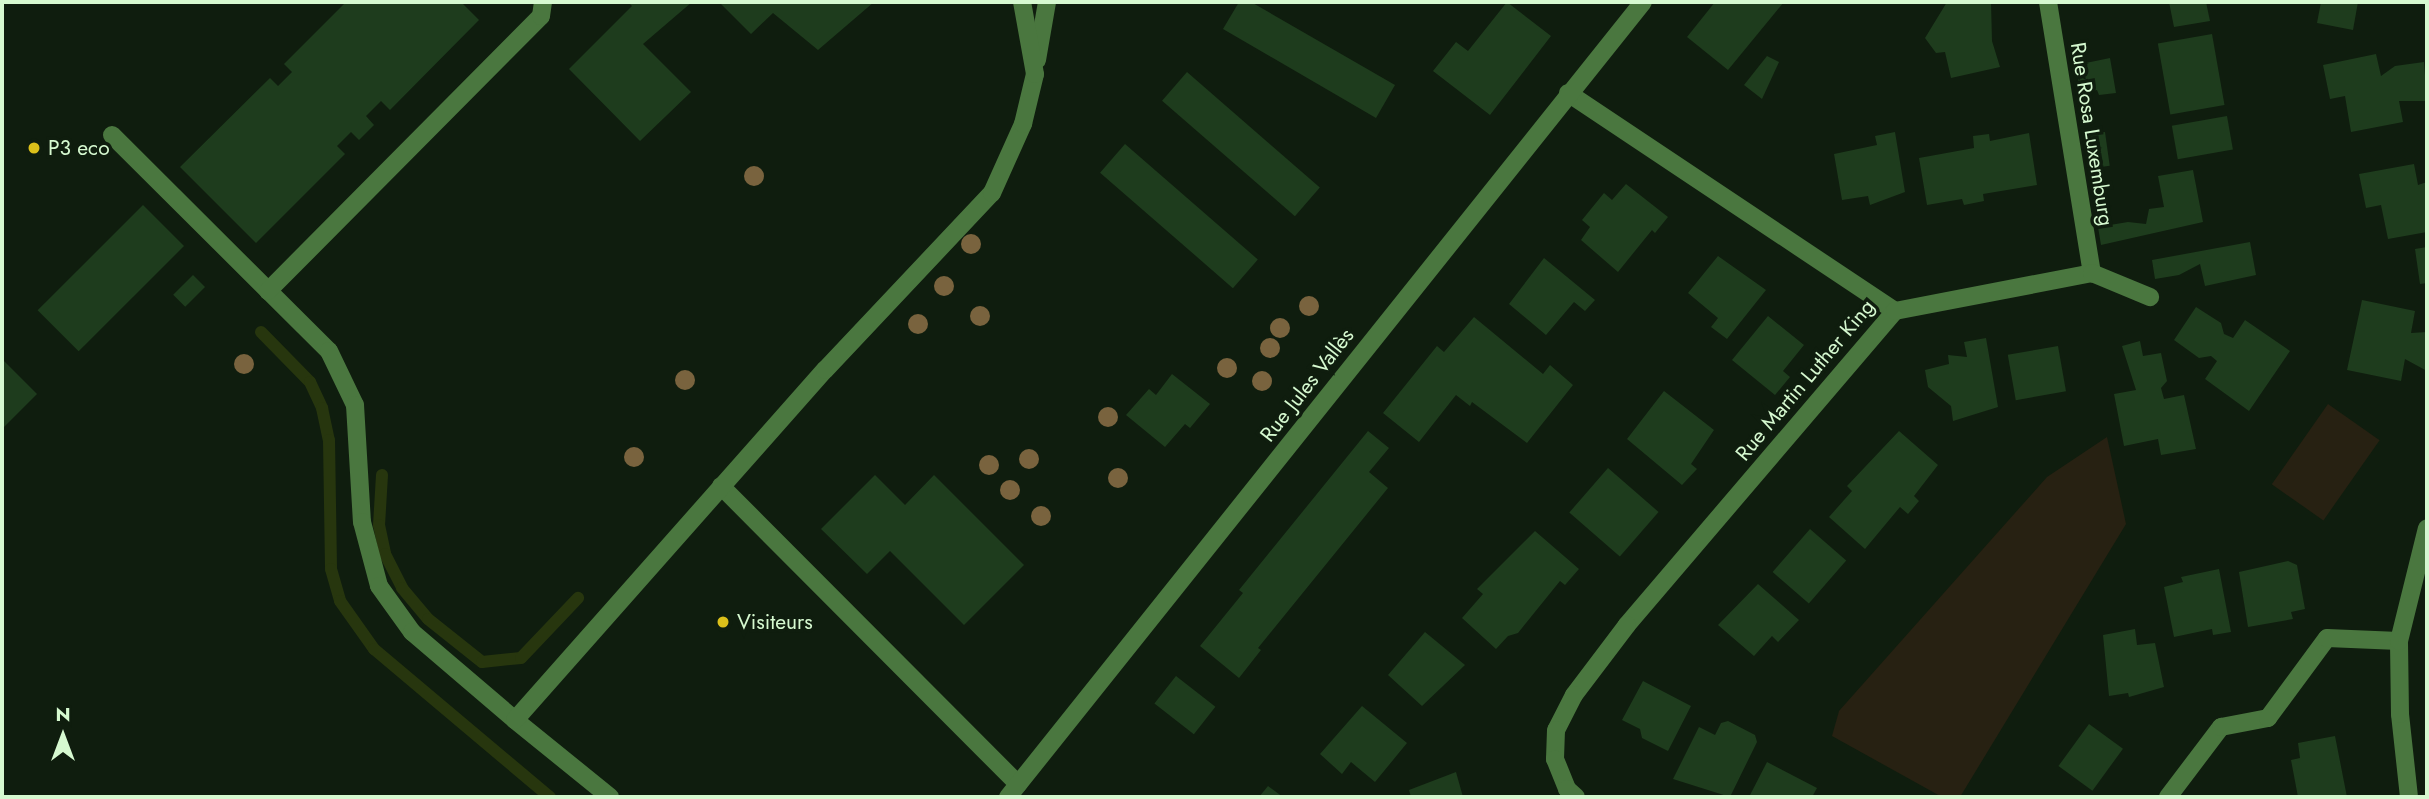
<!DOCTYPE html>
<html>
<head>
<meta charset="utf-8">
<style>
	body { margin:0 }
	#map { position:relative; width:2429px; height:799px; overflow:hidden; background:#0f1d0e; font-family:Jost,sans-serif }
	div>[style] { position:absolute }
	.green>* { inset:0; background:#272112; transform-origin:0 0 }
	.stream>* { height:12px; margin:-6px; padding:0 6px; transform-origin:6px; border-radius:6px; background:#27360e }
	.building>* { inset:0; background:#1e3c1d; transform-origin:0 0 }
	.minor>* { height:18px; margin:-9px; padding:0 9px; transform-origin:9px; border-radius:9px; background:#4a773f }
	.trees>* { width:20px; height:20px; margin:-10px; border-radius:50%; background:#79633e }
	.dots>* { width:19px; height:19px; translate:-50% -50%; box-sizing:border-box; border:4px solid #0f1d0e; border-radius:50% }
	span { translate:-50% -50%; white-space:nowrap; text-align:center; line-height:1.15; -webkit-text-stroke:7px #0f1d0e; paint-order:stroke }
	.street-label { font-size:21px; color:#d6f9d0 }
	.poi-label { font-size:21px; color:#d6f9d0 }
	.left { translate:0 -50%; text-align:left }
	.frame { position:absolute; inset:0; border:4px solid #d6f9d0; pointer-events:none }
	.north { position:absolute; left:28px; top:701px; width:70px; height:70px; -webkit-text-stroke:5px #0f1d0e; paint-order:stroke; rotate:0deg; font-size:19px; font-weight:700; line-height:28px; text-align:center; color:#d6f9d0 }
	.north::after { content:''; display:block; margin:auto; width:24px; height:32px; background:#d6f9d0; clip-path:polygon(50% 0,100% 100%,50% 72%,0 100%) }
</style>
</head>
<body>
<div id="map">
	<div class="green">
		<i style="left:2328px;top:404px;width:63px;height:98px;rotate:35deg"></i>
		<i style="clip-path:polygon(2107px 437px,2126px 524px,1960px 797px,1942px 797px,1832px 736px,1839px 711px,2047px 477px)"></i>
	</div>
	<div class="stream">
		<i style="left:261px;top:332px;width:70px;rotate:45.6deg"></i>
		<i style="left:310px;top:382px;width:29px;rotate:65deg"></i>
		<i style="left:322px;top:408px;width:33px;rotate:78deg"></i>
		<i style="left:329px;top:440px;width:129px;rotate:89.1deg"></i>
		<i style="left:331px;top:569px;width:33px;rotate:74deg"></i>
		<i style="left:340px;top:601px;width:59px;rotate:54.7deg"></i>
		<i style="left:374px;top:649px;width:230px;rotate:40.1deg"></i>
		<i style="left:382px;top:475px;width:50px;rotate:93.4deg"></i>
		<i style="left:379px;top:525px;width:30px;rotate:78deg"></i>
		<i style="left:385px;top:554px;width:38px;rotate:63deg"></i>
		<i style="left:402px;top:588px;width:40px;rotate:50deg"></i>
		<i style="left:428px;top:619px;width:69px;rotate:38.5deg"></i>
		<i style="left:482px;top:662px;width:39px;rotate:-6deg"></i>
		<i style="left:521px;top:658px;width:83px;rotate:-46.5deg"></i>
	</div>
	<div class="building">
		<i style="clip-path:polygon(346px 2px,461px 2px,479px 20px,390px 110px,381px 101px,366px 116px,374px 125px,359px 140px,351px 132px,337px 146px,345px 154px,256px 243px,180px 167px,270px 78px,278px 86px,292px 72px,284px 64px)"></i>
		<i style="clip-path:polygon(628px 2px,692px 2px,643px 44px,691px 92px,640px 141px,569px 69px,632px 6px)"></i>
		<i style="clip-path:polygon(719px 2px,874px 2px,818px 50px,773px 13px,751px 34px)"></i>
		<i style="clip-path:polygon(1239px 2px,1251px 2px,1395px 85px,1376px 118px,1223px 29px)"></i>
		<i style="clip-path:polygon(1507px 2px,1551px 36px,1490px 115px,1433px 71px,1456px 42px,1468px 51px)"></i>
		<i style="clip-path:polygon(1715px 2px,1784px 2px,1728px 70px,1687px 37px)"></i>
		<i style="clip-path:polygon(1947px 2px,1991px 2px,1992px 41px,2000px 67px,1951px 78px,1945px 52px,1936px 53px,1925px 38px)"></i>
		<i style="clip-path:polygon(2169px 2px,2206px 2px,2210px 21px,2174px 27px)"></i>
		<i style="clip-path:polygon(2321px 2px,2358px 2px,2353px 30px,2317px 23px)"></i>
		<i style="left:2212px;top:34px;width:72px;height:55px;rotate:80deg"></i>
		<i style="clip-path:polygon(2376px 54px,2381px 76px,2395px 66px,2424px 62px,2427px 101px,2399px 101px,2403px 122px,2351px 132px,2345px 96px,2330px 99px,2323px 65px)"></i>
		<i style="clip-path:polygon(1767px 56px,1779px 62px,1762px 99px,1744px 85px)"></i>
		<i style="clip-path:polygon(2110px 58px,2116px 93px,2099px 95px,2097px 90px,2080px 94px,2076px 65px)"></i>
		<i style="left:1187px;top:72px;width:176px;height:38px;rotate:41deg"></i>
		<i style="left:2227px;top:116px;width:34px;height:56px;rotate:80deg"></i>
		<i style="clip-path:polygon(1895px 132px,1905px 192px,1870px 205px,1868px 196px,1842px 200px,1834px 154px,1877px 145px,1875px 136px)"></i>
		<i style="left:2105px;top:132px;width:34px;height:18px;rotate:82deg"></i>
		<i style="clip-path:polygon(2029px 133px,2037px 185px,1983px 194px,1984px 201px,1964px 205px,1962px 199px,1927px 205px,1919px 158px,1974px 148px,1973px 136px,1989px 134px,1990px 141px)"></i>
		<i style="left:1125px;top:144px;width:176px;height:38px;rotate:41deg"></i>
		<i style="clip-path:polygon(2414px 164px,2418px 185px,2427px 182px,2427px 232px,2388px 239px,2381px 205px,2366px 208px,2359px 174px)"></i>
		<i style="clip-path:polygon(2193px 170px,2203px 222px,2101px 245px,2098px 227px,2128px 222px,2146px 224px,2149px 209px,2164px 207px,2158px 176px)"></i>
		<i style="clip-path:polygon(1626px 184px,1668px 217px,1655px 233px,1652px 230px,1618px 272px,1581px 240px,1590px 227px,1582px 220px,1604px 193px,1612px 200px)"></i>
		<i style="left:143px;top:205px;width:58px;height:149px;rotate:45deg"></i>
		<i style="clip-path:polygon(2250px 242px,2256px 275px,2205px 286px,2200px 264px,2179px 275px,2155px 279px,2152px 260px)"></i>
		<i style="clip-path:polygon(2427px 247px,2427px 283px,2420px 284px,2415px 249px)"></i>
		<i style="clip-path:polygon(1718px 256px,1766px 290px,1727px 339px,1711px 327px,1718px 318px,1688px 293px)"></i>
		<i style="clip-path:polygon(1544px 258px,1595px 300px,1585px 311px,1574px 302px,1546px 335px,1509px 304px)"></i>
		<i style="left:193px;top:275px;width:17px;height:28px;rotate:45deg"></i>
		<i style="clip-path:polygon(2362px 300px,2415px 311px,2411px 333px,2427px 332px,2427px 371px,2405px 359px,2401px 381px,2347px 370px)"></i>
		<i style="clip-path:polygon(2196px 307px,2221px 323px,2224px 334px,2233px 338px,2245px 320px,2290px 351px,2249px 411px,2205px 379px,2217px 361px,2211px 356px,2199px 358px,2174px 340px)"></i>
		<i style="clip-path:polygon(1768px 316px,1804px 345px,1783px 371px,1790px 377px,1775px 395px,1732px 360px)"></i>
		<i style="clip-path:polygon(1474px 317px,1543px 374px,1550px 365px,1573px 385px,1527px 443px,1472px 402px,1470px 406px,1456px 395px,1419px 442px,1383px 413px,1437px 346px,1444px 352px)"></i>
		<i style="clip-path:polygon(1986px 338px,1998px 407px,1953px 421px,1951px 406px,1928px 387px,1925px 370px,1949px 364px,1948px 355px,1967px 357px,1964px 342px)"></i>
		<i style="clip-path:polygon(2140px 341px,2143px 356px,2161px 353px,2167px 381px,2161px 388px,2164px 399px,2184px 395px,2196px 449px,2161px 455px,2158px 439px,2124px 446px,2114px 394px,2136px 390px,2122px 346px)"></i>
		<i style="left:2058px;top:346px;width:46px;height:51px;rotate:80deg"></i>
		<i style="clip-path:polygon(2px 359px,37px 394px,2px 429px)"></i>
		<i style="clip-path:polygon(1172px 374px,1210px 404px,1190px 428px,1185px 424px,1165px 447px,1126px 415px,1149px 389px,1156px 395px)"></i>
		<i style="clip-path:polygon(1664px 391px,1714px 430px,1691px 464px,1697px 469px,1682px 485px,1627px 439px)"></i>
		<i style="clip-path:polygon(1368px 431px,1389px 448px,1369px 472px,1388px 488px,1258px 648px,1261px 650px,1239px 678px,1200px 646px,1243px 593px,1239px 590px)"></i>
		<i style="clip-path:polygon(1899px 431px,1938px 465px,1914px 496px,1919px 501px,1908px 514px,1900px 507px,1865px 549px,1829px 517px,1852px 491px,1847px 486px)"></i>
		<i style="left:1608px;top:468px;width:67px;height:59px;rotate:41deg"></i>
		<i style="clip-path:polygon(875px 475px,905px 505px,934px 475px,1024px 565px,964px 625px,890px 551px,867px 574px,821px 529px)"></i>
		<i style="left:1810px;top:529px;width:48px;height:57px;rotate:41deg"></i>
		<i style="clip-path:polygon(1535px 531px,1579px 569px,1565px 585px,1560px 581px,1518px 633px,1508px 636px,1496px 649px,1462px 618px,1483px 594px,1477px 589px)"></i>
		<i style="clip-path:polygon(2288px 561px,2297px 565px,2305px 609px,2291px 612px,2293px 619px,2248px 627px,2239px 572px)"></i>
		<i style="clip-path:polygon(2219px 569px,2231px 632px,2213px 635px,2212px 629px,2174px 637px,2164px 587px,2183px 582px,2181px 577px)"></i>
		<i style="clip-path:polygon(1758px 584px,1799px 620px,1778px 642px,1772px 636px,1754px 656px,1718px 625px)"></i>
		<i style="clip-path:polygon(2135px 629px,2137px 645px,2155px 643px,2164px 687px,2129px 697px,2128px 693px,2109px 696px,2103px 635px)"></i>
		<i style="clip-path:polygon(1425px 632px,1465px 665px,1422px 706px,1388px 675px)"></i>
		<i style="left:1176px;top:676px;width:50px;height:35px;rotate:38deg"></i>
		<i style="clip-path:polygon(1643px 681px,1691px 706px,1668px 751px,1642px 738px,1640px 729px,1622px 720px)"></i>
		<i style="clip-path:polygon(1362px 706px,1407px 743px,1375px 782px,1351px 762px,1342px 774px,1320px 754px)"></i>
		<i style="clip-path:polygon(1728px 721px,1755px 735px,1757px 742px,1730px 797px,1673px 779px,1699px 727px,1715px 735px,1721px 723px)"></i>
		<i style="left:2089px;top:724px;width:42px;height:52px;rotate:36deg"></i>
		<i style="clip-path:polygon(2335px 736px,2347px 797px,2298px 797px,2291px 760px,2300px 758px,2298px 743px)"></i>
		<i style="clip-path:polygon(1767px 762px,1817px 788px,1812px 797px,1749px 797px)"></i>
		<i style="clip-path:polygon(1456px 772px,1463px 797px,1411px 797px,1409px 790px)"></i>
		<i style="clip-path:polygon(1268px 786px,1283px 797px,1259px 797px)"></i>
	</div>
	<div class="minor">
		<i style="left:2048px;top:2px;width:275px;rotate:80.8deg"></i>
		<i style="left:1037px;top:60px;width:59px;rotate:-80.2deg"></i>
		<i style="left:1568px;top:93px;width:393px;rotate:33.7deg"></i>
		<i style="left:1895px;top:311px;width:413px;rotate:130.5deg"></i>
		<i style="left:1627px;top:625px;width:88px;rotate:127.1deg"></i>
		<i style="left:1574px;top:695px;width:39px;rotate:117deg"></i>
		<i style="left:1556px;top:730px;width:29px;rotate:92deg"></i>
		<i style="left:1555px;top:759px;width:32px;rotate:68deg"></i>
		<i style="left:1567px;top:789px;width:12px;rotate:42deg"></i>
		<i style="left:112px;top:135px;width:306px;rotate:44.9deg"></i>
		<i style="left:329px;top:351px;width:60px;rotate:64.3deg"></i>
		<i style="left:355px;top:405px;width:117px;rotate:86.6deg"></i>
		<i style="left:362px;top:522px;width:66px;rotate:75.1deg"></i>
		<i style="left:379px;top:586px;width:57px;rotate:54.3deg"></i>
		<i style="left:412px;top:632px;width:135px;rotate:40.5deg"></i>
		<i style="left:268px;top:291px;width:387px;rotate:-45.2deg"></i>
		<i style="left:541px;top:16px;width:14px;rotate:-82deg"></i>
		<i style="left:1895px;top:311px;width:201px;rotate:-10.9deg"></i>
		<i style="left:2092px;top:273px;width:63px;rotate:22.5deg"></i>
		<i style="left:721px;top:486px;width:421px;rotate:45.1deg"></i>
		<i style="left:610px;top:797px;width:122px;rotate:-141deg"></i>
		<i style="left:515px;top:720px;width:468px;rotate:-48.5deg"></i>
		<i style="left:825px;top:370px;width:243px;rotate:-46.7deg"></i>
		<i style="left:992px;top:193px;width:76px;rotate:-65.8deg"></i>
		<i style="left:1023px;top:124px;width:51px;rotate:-76.5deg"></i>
		<i style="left:1035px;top:74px;width:73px;rotate:-100.2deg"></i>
		<i style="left:1008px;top:797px;width:1017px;rotate:-51.38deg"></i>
		<i style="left:2168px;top:797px;width:88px;rotate:-52.9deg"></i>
		<i style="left:2221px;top:727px;width:48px;rotate:-10.8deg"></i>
		<i style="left:2268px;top:718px;width:99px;rotate:-53.6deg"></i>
		<i style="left:2327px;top:638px;width:72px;rotate:2.4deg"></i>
		<i style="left:2409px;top:797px;width:83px;rotate:-96.2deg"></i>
		<i style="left:2400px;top:714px;width:73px;rotate:-90.8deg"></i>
		<i style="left:2399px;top:641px;width:116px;rotate:-76.1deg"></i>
	</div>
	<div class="trees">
		<i style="left:754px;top:176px"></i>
		<i style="left:971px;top:244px"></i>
		<i style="left:944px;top:286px"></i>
		<i style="left:1309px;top:306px"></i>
		<i style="left:980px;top:316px"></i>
		<i style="left:918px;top:324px"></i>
		<i style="left:1280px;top:328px"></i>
		<i style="left:1270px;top:348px"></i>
		<i style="left:244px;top:364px"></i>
		<i style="left:1227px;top:368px"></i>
		<i style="left:685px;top:380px"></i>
		<i style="left:1262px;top:381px"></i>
		<i style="left:1108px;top:417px"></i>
		<i style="left:634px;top:457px"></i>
		<i style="left:1029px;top:459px"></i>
		<i style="left:989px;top:465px"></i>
		<i style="left:1118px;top:478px"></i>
		<i style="left:1010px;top:490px"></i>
		<i style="left:1041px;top:516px"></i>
	</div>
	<div class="dots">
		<i style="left:34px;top:148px;background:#dcc01a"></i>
		<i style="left:723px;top:622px;background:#dcc01a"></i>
	</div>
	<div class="street-label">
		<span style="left:2092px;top:134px;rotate:81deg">Rue Rosa Luxemburg</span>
		<span style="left:1805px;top:380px;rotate:-50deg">Rue Martin Luther King</span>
		<span style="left:1307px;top:385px;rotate:-52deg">Rue Jules Vallès</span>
	</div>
	<div class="poi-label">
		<span class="left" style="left:48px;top:148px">P3 eco</span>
		<span class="left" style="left:737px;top:622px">Visiteurs</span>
	</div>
	<div class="frame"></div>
	<div class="north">N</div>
</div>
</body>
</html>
